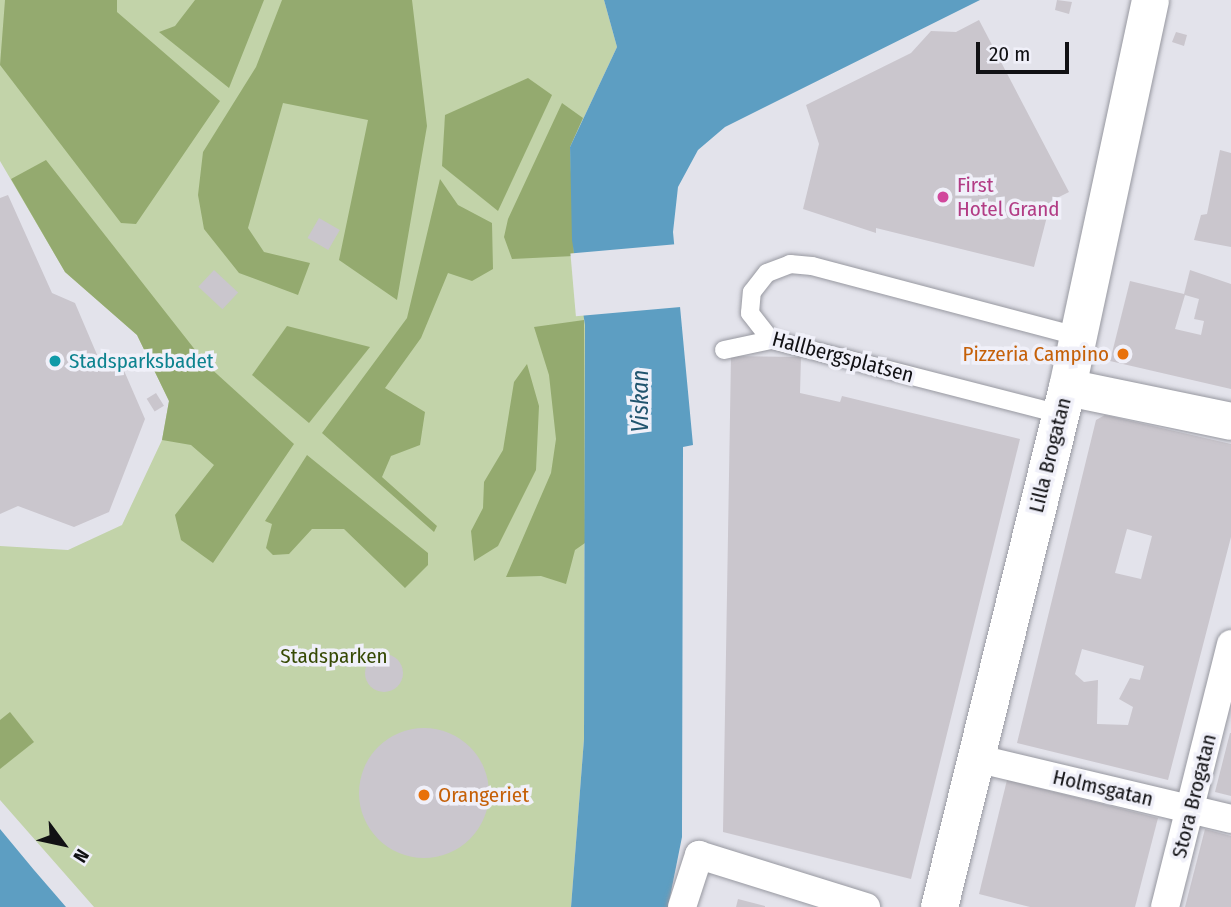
<!DOCTYPE html>
<html>
<head>
<meta charset="utf-8">
<style>
	body { margin:0 }
	#map { position:relative; width:1231px; height:907px; overflow:hidden; background:#e3e3eb; font-family:"Fira Sans Condensed",sans-serif }
	div>[style] { position:absolute }
	.green>* { inset:0; background:#c2d3a9 }
	.forest>* { inset:0; background:#94aa6f }
	.water>* { inset:0; background:#5d9ec2 }
	.pier>* { inset:0; background:#e3e3eb; transform-origin:0 0 }
	.building>* { inset:0; background:#cac6cd; transform-origin:0 0 }
	.round { border-radius:50% }
	.roads { filter:drop-shadow(0 0 2px #9798a0) drop-shadow(0 0 2px #9798a0) }
	.service>* { height:18px; margin:-9px; padding:0 9px; transform-origin:9px; border-radius:9px; background:#fff }
	.pedestrian>* { height:28px; margin:-14px; padding:0 14px; transform-origin:14px; border-radius:14px; background:#fff }
	.minor>* { height:37px; margin:-18.5px; padding:0 18.5px; transform-origin:18.5px; border-radius:18.5px; background:#fff }
	.dots>* { width:19px; height:19px; translate:-50% -50%; box-sizing:border-box; border:4px solid #f0f0f9; border-radius:50% }
	span { translate:-50% -50%; white-space:nowrap; text-align:center; line-height:1.15; -webkit-text-stroke:7px #f0f0f9; paint-order:stroke }
	.hotel-label { font-size:21px; color:#b23c85 }
	.left { translate:0 -50%; text-align:left }
	.food-label { font-size:21px; color:#c56008 }
	.right { translate:-100% -50%; text-align:right }
	.street-label { font-size:21px; color:#111114 }
	.culture-label { font-size:21px; color:#0d838f }
	.park-label { font-size:21px; color:#364904 }
	.water-label { font-size:23px; color:#21546e; font-style:italic }
	.north { position:absolute; left:28px; top:809px; width:70px; height:70px; -webkit-text-stroke:5px #f0f0f9; paint-order:stroke; rotate:123deg; font-size:19px; font-weight:700; line-height:28px; text-align:center; color:#111114 }
	.north::after { content:''; display:block; margin:auto; width:24px; height:32px; background:#111114; clip-path:polygon(50% 0,100% 100%,50% 72%,0 100%) }
	.scale { position:absolute; left:976px; top:42px; width:93px; height:32px; box-sizing:border-box; border:4px solid #111114; border-top:0; padding-left:9px; font-size:21px; line-height:24px; white-space:nowrap; color:#111114; -webkit-text-stroke:5px #f0f0f9; paint-order:stroke }
</style>
</head>
<body>
<div id="map">
	<div class="green">
		<i style="clip-path:polygon(0 0,604px 0,617px 47px,570px 147px,585px 325px,584px 739px,571px 907px,94px 907px,0 800px,0 546px,68px 550px,122px 525px,162px 440px,169px 401px,137px 335px,65px 272px,0 161px)"></i>
	</div>
	<div class="forest">
		<i style="clip-path:polygon(5px 0,117px 0,117px 12px,220px 101px,136px 224px,121px 223px,0 65px)"></i>
		<i style="clip-path:polygon(195px 0,264px 0,229px 88px,159px 32px,175px 26px)"></i>
		<i style="clip-path:polygon(282px 0,412px 0,427px 126px,397px 300px,339px 260px,368px 120px,283px 103px,248px 228px,264px 252px,310px 263px,298px 295px,239px 273px,204px 229px,198px 195px,203px 152px,256px 67px)"></i>
		<i style="clip-path:polygon(528px 78px,552px 95px,498px 211px,442px 166px,445px 115px)"></i>
		<i style="clip-path:polygon(562px 103px,583px 118px,570px 147px,574px 256px,512px 259px,504px 237px,508px 219px)"></i>
		<i style="clip-path:polygon(46px 160px,207px 365px,294px 444px,213px 563px,181px 540px,175px 515px,214px 465px,191px 445px,162px 440px,169px 401px,137px 335px,65px 272px,11px 179px)"></i>
		<i style="clip-path:polygon(440px 179px,458px 205px,492px 223px,493px 269px,472px 281px,448px 273px,421px 338px,385px 388px,425px 412px,420px 445px,391px 456px,382px 477px,437px 526px,434px 532px,322px 433px,407px 318px)"></i>
		<i style="clip-path:polygon(584px 320px,585px 543px,575px 550px,566px 584px,541px 576px,506px 577px,551px 473px,556px 439px,549px 375px,534px 327px)"></i>
		<i style="clip-path:polygon(287px 326px,370px 347px,309px 423px,252px 375px)"></i>
		<i style="clip-path:polygon(527px 364px,539px 406px,536px 470px,498px 546px,474px 561px,471px 531px,483px 508px,484px 482px,503px 450px,514px 382px)"></i>
		<i style="clip-path:polygon(307px 455px,428px 553px,428px 565px,405px 588px,344px 529px,312px 529px,289px 554px,273px 555px,266px 548px,272px 524px,265px 521px)"></i>
		<i style="clip-path:polygon(10px 712px,34px 742px,0 769px,0 720px)"></i>
	</div>
	<div class="water">
		<i style="clip-path:polygon(604px 0,980px 0,725px 127px,698px 150px,678px 187px,673px 232px,693px 445px,683px 447px,682px 837px,668px 907px,571px 907px,584px 739px,585px 325px,572px 240px,570px 147px,617px 47px)"></i>
		<i style="clip-path:polygon(0 829px,34px 870px,66px 907px,0 907px)"></i>
	</div>
	<div class="pier">
		<i style="left:678px;top:244px;width:63px;height:108px;rotate:85deg"></i>
	</div>
	<div class="building">
		<i style="clip-path:polygon(1057px 0,1072px 2px,1069px 14px,1055px 10px)"></i>
		<i style="clip-path:polygon(979px 20px,1069px 192px,1051px 201px,1034px 267px,876px 228px,876px 233px,803px 209px,819px 144px,806px 105px,911px 53px,931px 31px,956px 32px)"></i>
		<i style="clip-path:polygon(1176px 32px,1187px 35px,1184px 46px,1172px 42px)"></i>
		<i style="clip-path:polygon(1220px 150px,1231px 153px,1231px 247px,1194px 240px,1201px 215px,1207px 214px)"></i>
		<i style="clip-path:polygon(8px 195px,52px 293px,75px 303px,98px 357px,122px 366px,145px 419px,109px 512px,74px 527px,18px 506px,0 514px,0 198px)"></i>
		<i style="left:319px;top:218px;width:24px;height:23px;rotate:30deg"></i>
		<i style="left:214px;top:270px;width:33px;height:23px;rotate:43deg"></i>
		<i style="clip-path:polygon(evenodd,1190px 270px,1231px 284px,1231px 389px,1110px 361px,1130px 281px,1184px 294px,1190px 270px,1185px 295px,1199px 299px,1194px 319px,1204px 321px,1201px 335px,1175px 329px,1185px 295px)"></i>
		<i style="clip-path:polygon(731px 356px,801px 357px,800px 393px,840px 402px,842px 396px,1020px 439px,911px 879px,723px 832px)"></i>
		<i style="left:156px;top:393px;width:15px;height:11px;rotate:58deg"></i>
		<i style="clip-path:polygon(evenodd,1105px 415px,1231px 444px,1231px 537px,1168px 780px,1017px 743px,1096px 420px,1105px 415px,1127px 529px,1152px 536px,1141px 579px,1115px 573px,1127px 529px,1105px 415px,1082px 649px,1144px 666px,1140px 680px,1130px 678px,1119px 699px,1133px 707px,1128px 725px,1097px 724px,1098px 680px,1084px 682px,1075px 674px,1082px 649px)"></i>
		<i class="round" style="left:365px;top:654px;width:38px;height:38px"></i>
		<i class="round" style="left:359px;top:728px;width:130px;height:130px"></i>
		<i style="clip-path:polygon(1230px 733px,1231px 733px,1231px 796px,1215px 792px)"></i>
		<i style="clip-path:polygon(1007px 780px,1158px 818px,1135px 907px,1030px 907px,979px 894px)"></i>
		<i style="clip-path:polygon(1205px 829px,1231px 836px,1231px 907px,1185px 907px)"></i>
		<i style="clip-path:polygon(738px 899px,765px 906px,765px 907px,736px 907px)"></i>
	</div>
	<div class="roads">
		<div class="service">
			<i style="left:724px;top:350px;width:48px;rotate:-12deg"></i>
			<i style="left:1060px;top:414px;width:298px;rotate:-165.6deg"></i>
			<i style="left:771px;top:340px;width:34px;rotate:-128deg"></i>
			<i style="left:750px;top:313px;width:21px;rotate:-85deg"></i>
			<i style="left:752px;top:292px;width:24px;rotate:-52deg"></i>
			<i style="left:767px;top:273px;width:25px;rotate:-21deg"></i>
			<i style="left:790px;top:264px;width:22px;rotate:5deg"></i>
			<i style="left:812px;top:266px;width:274px;rotate:14.8deg"></i>
		</div>
		<div class="pedestrian">
			<i style="left:975px;top:758px;width:263px;rotate:13.4deg"></i>
			<i style="left:682px;top:907px;width:55px;rotate:-71.9deg"></i>
			<i style="left:699px;top:855px;width:175px;rotate:17.3deg"></i>
			<i style="left:1165px;top:907px;width:271px;rotate:-75.9deg"></i>
		</div>
		<div class="minor">
			<i style="left:1067px;top:387px;width:167px;rotate:11.7deg"></i>
			<i style="left:939px;top:907px;width:536px;rotate:-76.17deg"></i>
			<i style="left:1067px;top:387px;width:396px;rotate:-77.9deg"></i>
		</div>
	</div>
	<div class="dots">
		<i style="left:943px;top:197px;background:#d1479c"></i>
		<i style="left:1123px;top:354px;background:#e8710a"></i>
		<i style="left:55px;top:361px;background:#0f9aa8"></i>
		<i style="left:424px;top:795px;background:#e8710a"></i>
	</div>
	<div class="hotel-label">
		<span class="left" style="left:957px;top:197px">First<br>Hotel Grand</span>
	</div>
	<div class="food-label">
		<span class="right" style="left:1109px;top:354px">Pizzeria Campino</span>
		<span class="left" style="left:438px;top:795px">Orangeriet</span>
	</div>
	<div class="street-label">
		<span style="left:843px;top:357px;rotate:15deg">Hallbergsplatsen</span>
		<span style="left:1050px;top:455px;rotate:-76deg">Lilla Brogatan</span>
		<span style="left:1103px;top:788px;rotate:13deg">Holmsgatan</span>
		<span style="left:1194px;top:796px;rotate:-76deg">Stora Brogatan</span>
	</div>
	<div class="culture-label">
		<span class="left" style="left:69px;top:361px">Stadsparksbadet</span>
	</div>
	<div class="park-label">
		<span style="left:334px;top:656px">Stadsparken</span>
	</div>
	<div class="water-label">
		<span style="left:640px;top:401px;rotate:-90deg">Viskan</span>
	</div>
	<div class="north">N</div>
	<div class="scale">20 m</div>
</div>
</body>
</html>
